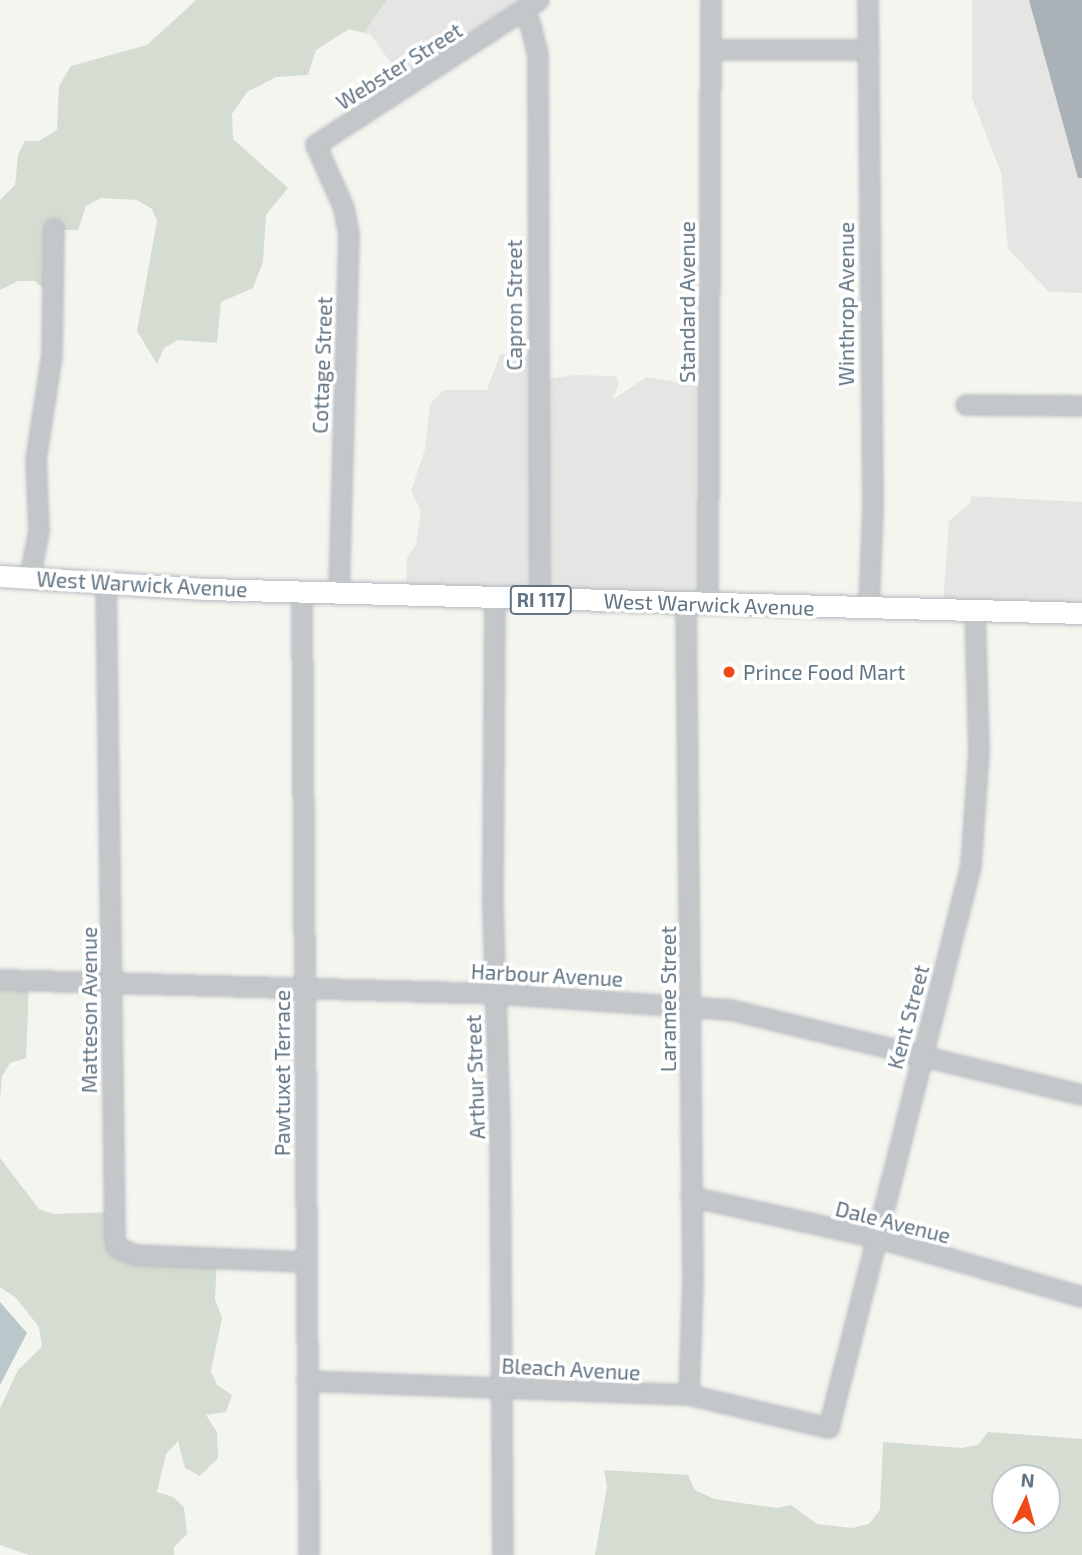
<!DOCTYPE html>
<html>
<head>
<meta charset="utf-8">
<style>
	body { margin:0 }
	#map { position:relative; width:1082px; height:1555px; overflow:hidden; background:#f5f5f0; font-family:"Exo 2",sans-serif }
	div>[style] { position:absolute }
	.built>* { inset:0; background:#e5e6e4 }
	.green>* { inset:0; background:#d5dcd1 }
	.water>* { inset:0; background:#bac7cb }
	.building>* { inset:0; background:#aab2b7 }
	.roads { filter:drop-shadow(0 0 2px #b6babe) drop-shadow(0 0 2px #b6babe) }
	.minor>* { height:18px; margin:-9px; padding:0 9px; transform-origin:9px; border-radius:9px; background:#c3c7ca }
	.major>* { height:21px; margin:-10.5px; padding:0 10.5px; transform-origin:10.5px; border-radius:10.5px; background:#fff }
	.dots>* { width:19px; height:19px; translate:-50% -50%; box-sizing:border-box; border:4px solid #fff; border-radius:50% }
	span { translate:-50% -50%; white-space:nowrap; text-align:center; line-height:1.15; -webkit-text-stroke:7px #fff; paint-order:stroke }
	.shield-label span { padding:2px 5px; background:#fff; border:2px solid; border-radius:5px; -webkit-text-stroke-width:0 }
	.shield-label { font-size:19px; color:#617483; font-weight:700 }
	.street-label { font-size:21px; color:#617483 }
	.poi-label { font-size:21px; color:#617483 }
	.left { translate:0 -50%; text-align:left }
	.north { position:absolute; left:991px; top:1464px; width:70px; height:70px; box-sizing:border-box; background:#fff; border:2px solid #c0c7cd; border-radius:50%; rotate:5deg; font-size:19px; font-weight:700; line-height:28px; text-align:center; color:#617483 }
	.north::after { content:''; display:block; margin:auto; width:24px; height:32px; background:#ed4a17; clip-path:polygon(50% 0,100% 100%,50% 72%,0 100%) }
</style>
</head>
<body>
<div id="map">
	<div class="built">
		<i style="clip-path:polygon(387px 0,540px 0,409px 89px,371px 35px,364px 33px)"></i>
		<i style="clip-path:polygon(972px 0,1082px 0,1082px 293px,1049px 292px,1008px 249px,1001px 173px,972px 98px)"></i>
		<i style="clip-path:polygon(500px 354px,537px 356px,541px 380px,574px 375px,616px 376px,619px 383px,613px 399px,647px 377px,709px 388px,709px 599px,406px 592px,407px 558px,416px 545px,421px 511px,411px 491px,425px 449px,430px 404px,444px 390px,487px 390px)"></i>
		<i style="clip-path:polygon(971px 496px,1082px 502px,1082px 612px,943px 606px,949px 521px,970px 503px)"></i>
	</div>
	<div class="green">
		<i style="clip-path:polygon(196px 0,387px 0,364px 33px,349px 29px,316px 50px,308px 75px,276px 77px,247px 92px,232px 114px,233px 139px,288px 188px,266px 215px,263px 262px,253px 288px,221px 302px,217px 343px,178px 340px,164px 348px,157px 364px,137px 331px,157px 221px,152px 209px,137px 200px,101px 198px,86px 206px,78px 230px,54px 230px,44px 289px,35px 281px,18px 281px,0 290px,0 200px,15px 185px,18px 155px,25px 141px,39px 141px,57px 130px,59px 86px,71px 66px,147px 45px)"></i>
		<i style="clip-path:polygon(0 979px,29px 983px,26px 1058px,10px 1063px,2px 1076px,0 1100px)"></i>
		<i style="clip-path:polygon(0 1158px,39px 1209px,53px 1214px,112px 1212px,123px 1248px,217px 1258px,215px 1299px,222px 1318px,211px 1371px,217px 1385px,232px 1395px,226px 1412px,206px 1415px,217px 1432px,218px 1458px,200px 1476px,185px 1468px,178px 1441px,166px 1454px,157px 1492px,173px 1497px,184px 1507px,187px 1534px,174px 1547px,174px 1555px,29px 1555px,0 1545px,0 1408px,18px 1370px,42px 1347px,39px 1327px,15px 1297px,0 1287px)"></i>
		<i style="clip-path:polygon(evenodd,988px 1432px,1082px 1439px,1082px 1555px,595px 1555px,607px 1487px,604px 1470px,688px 1475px,695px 1490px,714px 1499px,777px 1508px,791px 1505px,817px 1524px,852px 1528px,869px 1524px,880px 1510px,883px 1442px,962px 1448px,978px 1445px,988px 1432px,1005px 1478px,1047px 1478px,1047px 1520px,1005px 1520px,1005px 1478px)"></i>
	</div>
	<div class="water">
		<i style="clip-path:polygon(0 1302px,27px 1333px,0 1385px)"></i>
	</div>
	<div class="building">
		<i style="clip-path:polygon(1029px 0,1082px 0,1082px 178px,1078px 178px)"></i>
	</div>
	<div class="roads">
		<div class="minor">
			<i style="left:868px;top:0;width:507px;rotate:89.43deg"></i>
			<i style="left:873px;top:507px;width:101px;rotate:92.3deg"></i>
			<i style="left:523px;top:14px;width:11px;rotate:52deg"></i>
			<i style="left:530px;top:23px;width:33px;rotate:76deg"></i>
			<i style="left:538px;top:55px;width:545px;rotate:89.79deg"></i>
			<i style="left:713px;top:50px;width:156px"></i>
			<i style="left:966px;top:405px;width:116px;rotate:0.5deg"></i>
			<i style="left:30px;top:578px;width:48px;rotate:-79.2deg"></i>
			<i style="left:39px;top:531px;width:71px;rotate:-92.4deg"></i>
			<i style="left:36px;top:460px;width:105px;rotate:-81.3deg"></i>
			<i style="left:52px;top:356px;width:127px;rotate:-89.1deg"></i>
			<i style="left:106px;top:584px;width:655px;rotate:89.21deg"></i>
			<i style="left:115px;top:1239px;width:8px;rotate:76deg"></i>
			<i style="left:117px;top:1247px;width:20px;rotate:24deg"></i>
			<i style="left:135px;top:1255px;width:169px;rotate:2.4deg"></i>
			<i style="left:302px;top:591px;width:964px;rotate:89.58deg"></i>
			<i style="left:339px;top:593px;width:359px;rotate:-88.4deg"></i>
			<i style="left:349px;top:234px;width:26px;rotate:-101deg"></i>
			<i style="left:344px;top:208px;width:69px;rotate:-114deg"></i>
			<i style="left:316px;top:145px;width:266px;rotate:-33deg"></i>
			<i style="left:495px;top:597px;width:310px;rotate:90.4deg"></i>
			<i style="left:493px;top:907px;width:226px;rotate:88.2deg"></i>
			<i style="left:500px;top:1133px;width:422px;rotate:89.6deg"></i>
			<i style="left:686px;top:603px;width:677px;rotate:89.41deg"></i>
			<i style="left:693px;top:1280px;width:115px;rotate:92deg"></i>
			<i style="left:708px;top:604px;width:604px;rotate:-89.72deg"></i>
			<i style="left:0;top:980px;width:496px;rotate:1.6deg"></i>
			<i style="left:496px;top:994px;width:236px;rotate:3.9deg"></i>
			<i style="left:731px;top:1010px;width:361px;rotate:13.6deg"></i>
			<i style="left:691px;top:1197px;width:191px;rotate:12.4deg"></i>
			<i style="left:878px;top:1238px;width:212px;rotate:16.1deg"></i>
			<i style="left:307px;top:1381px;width:382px;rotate:2.1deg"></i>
			<i style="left:689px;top:1395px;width:144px;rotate:13.3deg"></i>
			<i style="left:829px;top:1428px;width:580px;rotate:-75.82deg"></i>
			<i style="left:971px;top:866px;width:113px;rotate:-86deg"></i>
			<i style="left:979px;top:753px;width:143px;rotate:-91.6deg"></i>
		</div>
		<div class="major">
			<i style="left:0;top:576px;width:207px;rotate:3.6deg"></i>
			<i style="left:207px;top:589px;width:875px;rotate:1.57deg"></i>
		</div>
	</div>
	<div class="dots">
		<i style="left:729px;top:672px;background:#ed4a17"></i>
	</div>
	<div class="shield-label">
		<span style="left:541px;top:600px">RI 117</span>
	</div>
	<div class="street-label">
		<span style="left:399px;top:66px;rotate:-32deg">Webster Street</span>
		<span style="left:687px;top:302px;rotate:-90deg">Standard Avenue</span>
		<span style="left:846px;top:304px;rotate:-90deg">Winthrop Avenue</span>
		<span style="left:514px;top:305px;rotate:-90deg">Capron Street</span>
		<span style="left:322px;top:365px;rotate:-88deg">Cottage Street</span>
		<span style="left:142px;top:584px;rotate:3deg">West Warwick Avenue</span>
		<span style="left:709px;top:604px;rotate:2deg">West Warwick Avenue</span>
		<span style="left:547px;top:975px;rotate:3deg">Harbour Avenue</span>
		<span style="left:668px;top:999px;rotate:-90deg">Laramee Street</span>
		<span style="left:89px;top:1010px;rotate:-90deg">Matteson Avenue</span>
		<span style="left:908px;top:1017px;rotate:-75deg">Kent Street</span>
		<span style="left:282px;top:1073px;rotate:-90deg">Pawtuxet Terrace</span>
		<span style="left:475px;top:1077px;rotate:-92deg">Arthur Street</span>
		<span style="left:893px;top:1222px;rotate:14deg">Dale Avenue</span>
		<span style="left:571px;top:1369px;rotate:3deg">Bleach Avenue</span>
	</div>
	<div class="poi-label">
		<span class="left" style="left:743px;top:672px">Prince Food Mart</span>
	</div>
	<div class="north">N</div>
</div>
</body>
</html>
